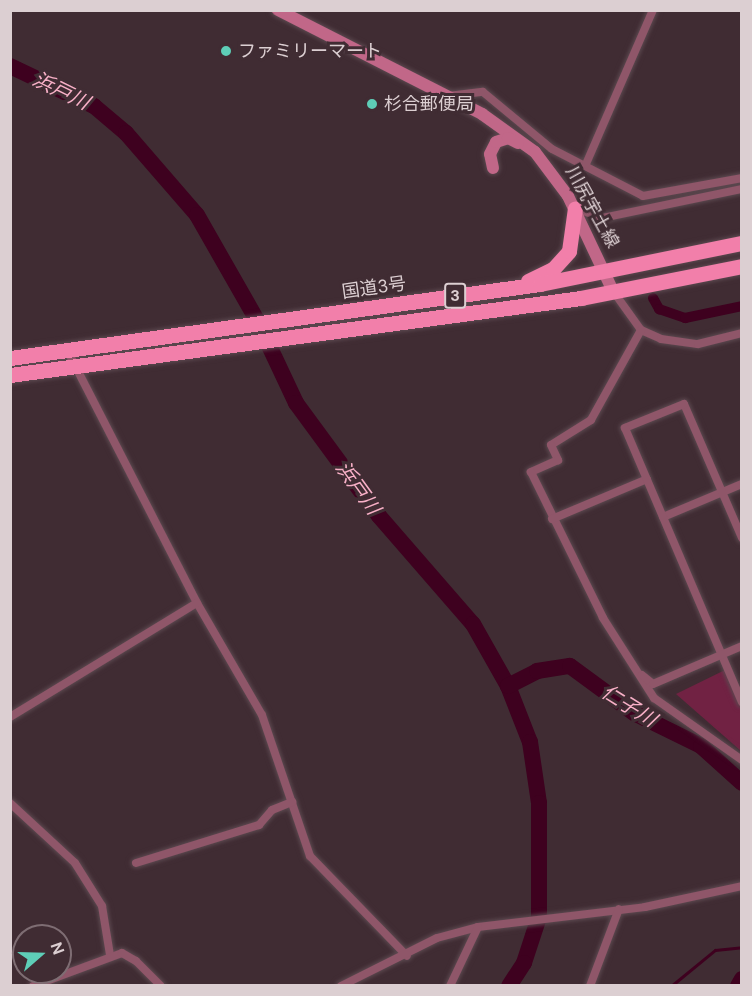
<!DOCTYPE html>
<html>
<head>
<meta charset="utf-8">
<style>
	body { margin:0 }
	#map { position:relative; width:752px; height:996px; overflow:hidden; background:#402c33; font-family:"DM Sans","Noto Sans JP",sans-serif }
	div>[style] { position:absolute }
	.green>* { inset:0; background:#712243 }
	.stream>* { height:3px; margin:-1.5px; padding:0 1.5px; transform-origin:1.5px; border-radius:1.5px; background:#3e011f }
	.canal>* { height:10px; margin:-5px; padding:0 5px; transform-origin:5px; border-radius:5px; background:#3e011f }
	.river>* { height:16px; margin:-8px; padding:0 8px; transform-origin:8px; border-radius:8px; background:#3e011f }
	.roads { filter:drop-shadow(0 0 2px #5c4950) drop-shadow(0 0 2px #5c4950) }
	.minor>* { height:8px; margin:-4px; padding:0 4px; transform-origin:4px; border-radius:4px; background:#8f5669 }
	.secondary>* { height:12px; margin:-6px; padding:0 6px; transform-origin:6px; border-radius:6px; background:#c16788 }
	.trunk>* { height:15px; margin:-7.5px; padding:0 7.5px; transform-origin:7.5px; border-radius:7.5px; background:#f27faa }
	.dots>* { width:16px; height:16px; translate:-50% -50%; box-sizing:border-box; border:3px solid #402c33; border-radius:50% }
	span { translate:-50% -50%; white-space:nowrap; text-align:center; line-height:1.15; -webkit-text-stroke:6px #402c33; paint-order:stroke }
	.shield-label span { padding:2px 4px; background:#402c33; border:2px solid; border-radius:4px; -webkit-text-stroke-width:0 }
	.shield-label { font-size:16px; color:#dccfd2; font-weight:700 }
	.poi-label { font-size:18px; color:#dccfd2 }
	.left { translate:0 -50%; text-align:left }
	.street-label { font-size:18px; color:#dccfd2 }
	.water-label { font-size:20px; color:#f8b0c7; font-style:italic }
	.frame { position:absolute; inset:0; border:12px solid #dccfd2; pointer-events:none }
	.north { position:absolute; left:12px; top:924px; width:60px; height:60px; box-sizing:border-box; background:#402c33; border:2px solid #7e6d73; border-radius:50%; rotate:70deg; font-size:16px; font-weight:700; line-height:24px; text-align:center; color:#dccfd2 }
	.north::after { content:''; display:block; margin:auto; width:21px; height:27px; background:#5eceb7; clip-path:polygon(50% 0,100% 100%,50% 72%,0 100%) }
</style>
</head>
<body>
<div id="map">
	<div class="green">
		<i style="clip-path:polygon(725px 670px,741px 709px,741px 751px,676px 694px)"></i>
	</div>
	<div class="stream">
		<i style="left:671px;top:986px;width:57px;rotate:-39.3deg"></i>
		<i style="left:715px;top:950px;width:27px;rotate:-6deg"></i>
	</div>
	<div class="canal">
		<i style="left:653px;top:298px;width:13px;rotate:61deg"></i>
		<i style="left:659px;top:309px;width:28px;rotate:19deg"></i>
		<i style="left:685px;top:318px;width:58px;rotate:-11.9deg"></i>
	</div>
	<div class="river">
		<i style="left:10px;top:66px;width:93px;rotate:25.5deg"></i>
		<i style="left:94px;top:106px;width:42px;rotate:40.2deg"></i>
		<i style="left:126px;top:133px;width:108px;rotate:49.1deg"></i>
		<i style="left:197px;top:215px;width:121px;rotate:60.3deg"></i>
		<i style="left:257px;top:320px;width:92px;rotate:64.8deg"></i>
		<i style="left:296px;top:403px;width:140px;rotate:53.7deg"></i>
		<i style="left:379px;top:516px;width:143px;rotate:49deg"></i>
		<i style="left:473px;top:624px;width:71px;rotate:60.6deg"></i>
		<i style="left:508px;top:686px;width:60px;rotate:68.6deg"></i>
		<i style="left:530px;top:742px;width:62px;rotate:81.6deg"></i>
		<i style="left:539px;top:803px;width:114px;rotate:90deg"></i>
		<i style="left:539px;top:917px;width:48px;rotate:108.1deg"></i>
		<i style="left:524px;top:963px;width:27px;rotate:123deg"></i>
		<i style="left:508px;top:686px;width:33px;rotate:-27deg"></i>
		<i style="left:537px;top:671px;width:33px;rotate:-9deg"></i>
		<i style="left:570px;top:666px;width:79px;rotate:36.3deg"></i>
		<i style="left:634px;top:713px;width:75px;rotate:26.2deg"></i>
		<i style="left:701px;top:746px;width:55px;rotate:42.1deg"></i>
		<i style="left:738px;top:986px;width:8px;rotate:-60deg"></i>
	</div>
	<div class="roads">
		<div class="minor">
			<i style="left:448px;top:96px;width:35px;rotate:-7deg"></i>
			<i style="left:483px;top:92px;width:89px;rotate:39.6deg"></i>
			<i style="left:552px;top:149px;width:102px;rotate:27.3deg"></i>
			<i style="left:643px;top:196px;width:101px;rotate:-10.3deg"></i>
			<i style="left:586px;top:164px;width:168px;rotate:-66.5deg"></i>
			<i style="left:575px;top:208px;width:29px;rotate:20deg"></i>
			<i style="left:602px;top:218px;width:143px;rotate:-11.7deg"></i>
			<i style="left:613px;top:291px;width:48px;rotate:54.3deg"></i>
			<i style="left:641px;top:330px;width:22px;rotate:24deg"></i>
			<i style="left:661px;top:339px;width:37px;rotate:8deg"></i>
			<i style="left:698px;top:344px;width:45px;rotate:-14deg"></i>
			<i style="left:641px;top:330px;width:103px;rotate:119.1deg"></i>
			<i style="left:591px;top:420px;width:47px;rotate:148deg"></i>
			<i style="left:551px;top:445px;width:17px;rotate:65deg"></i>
			<i style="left:558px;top:460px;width:30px;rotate:156deg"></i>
			<i style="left:531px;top:472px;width:163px;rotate:63.7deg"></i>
			<i style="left:603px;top:618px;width:95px;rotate:57.5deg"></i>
			<i style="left:654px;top:698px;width:108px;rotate:35.2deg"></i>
			<i style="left:66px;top:348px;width:287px;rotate:62.8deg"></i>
			<i style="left:197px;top:603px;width:129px;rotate:59.9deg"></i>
			<i style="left:262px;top:715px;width:149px;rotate:71.2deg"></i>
			<i style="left:310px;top:856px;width:139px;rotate:45.9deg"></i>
			<i style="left:663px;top:517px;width:86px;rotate:-22.7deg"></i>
			<i style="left:552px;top:519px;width:103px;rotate:-22.8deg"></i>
			<i style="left:742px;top:538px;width:146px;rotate:-113.4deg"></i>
			<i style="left:684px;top:404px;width:64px;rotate:157.9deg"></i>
			<i style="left:625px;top:428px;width:298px;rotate:66.9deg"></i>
			<i style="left:642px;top:675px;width:14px;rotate:39deg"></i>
			<i style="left:653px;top:684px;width:97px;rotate:-23.1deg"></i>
			<i style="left:10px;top:717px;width:219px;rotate:-31.4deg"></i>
			<i style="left:10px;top:803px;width:88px;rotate:42.7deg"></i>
			<i style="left:75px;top:863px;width:51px;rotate:57.9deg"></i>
			<i style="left:102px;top:906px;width:50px;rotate:80.7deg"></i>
			<i style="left:136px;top:863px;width:129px;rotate:-17.2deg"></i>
			<i style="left:259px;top:825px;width:20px;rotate:-49deg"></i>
			<i style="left:272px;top:810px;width:22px;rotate:-22deg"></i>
			<i style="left:33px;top:986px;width:95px;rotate:-20.3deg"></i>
			<i style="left:122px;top:953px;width:16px;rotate:30deg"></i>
			<i style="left:136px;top:961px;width:35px;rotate:45deg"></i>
			<i style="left:341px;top:986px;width:107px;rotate:-26.6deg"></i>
			<i style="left:437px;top:938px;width:42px;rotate:-15deg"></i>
			<i style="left:478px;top:927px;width:168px;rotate:-6.8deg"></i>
			<i style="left:645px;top:907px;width:99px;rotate:-12.2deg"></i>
			<i style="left:450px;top:986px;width:65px;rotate:-64.6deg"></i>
			<i style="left:590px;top:986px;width:82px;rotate:-69.4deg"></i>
		</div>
		<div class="secondary">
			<i style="left:278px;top:10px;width:229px;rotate:27deg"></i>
			<i style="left:482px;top:114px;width:65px;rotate:35.6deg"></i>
			<i style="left:535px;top:152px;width:55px;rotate:53.1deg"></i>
			<i style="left:568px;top:196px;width:105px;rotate:64.7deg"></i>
			<i style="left:493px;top:168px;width:14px;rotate:-102deg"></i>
			<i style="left:490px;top:154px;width:13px;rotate:-63deg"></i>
			<i style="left:496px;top:142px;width:13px;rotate:-18deg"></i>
			<i style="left:508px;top:138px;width:11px;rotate:27deg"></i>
		</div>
		<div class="trunk">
			<i style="left:528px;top:281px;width:28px;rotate:-26deg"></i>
			<i style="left:553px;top:269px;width:24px;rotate:-48deg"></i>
			<i style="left:569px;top:251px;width:43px;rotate:-82.1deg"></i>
			<i style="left:10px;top:358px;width:535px;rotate:-7.95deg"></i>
			<i style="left:540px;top:284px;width:206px;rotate:-11.5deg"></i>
			<i style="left:10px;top:375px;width:576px;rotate:-7.68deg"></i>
			<i style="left:581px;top:298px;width:164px;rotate:-11.2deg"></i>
		</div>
	</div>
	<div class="dots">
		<i style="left:226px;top:51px;background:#5eceb7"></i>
		<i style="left:372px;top:104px;background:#5eceb7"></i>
	</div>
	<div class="shield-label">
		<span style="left:455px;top:296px">3</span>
	</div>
	<div class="poi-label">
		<span class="left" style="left:238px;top:51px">ファミリーマート</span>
		<span class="left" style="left:384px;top:104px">杉合郵便局</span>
	</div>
	<div class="street-label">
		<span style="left:592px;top:207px;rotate:61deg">川尻宇土線</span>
		<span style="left:374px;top:288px;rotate:-8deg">国道3号</span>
	</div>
	<div class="water-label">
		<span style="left:61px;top:91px;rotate:26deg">浜戸川</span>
		<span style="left:358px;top:488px;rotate:54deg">浜戸川</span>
		<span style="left:629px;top:706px;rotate:32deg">仁子川</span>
	</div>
	<div class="frame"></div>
	<div class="north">N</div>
</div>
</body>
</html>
